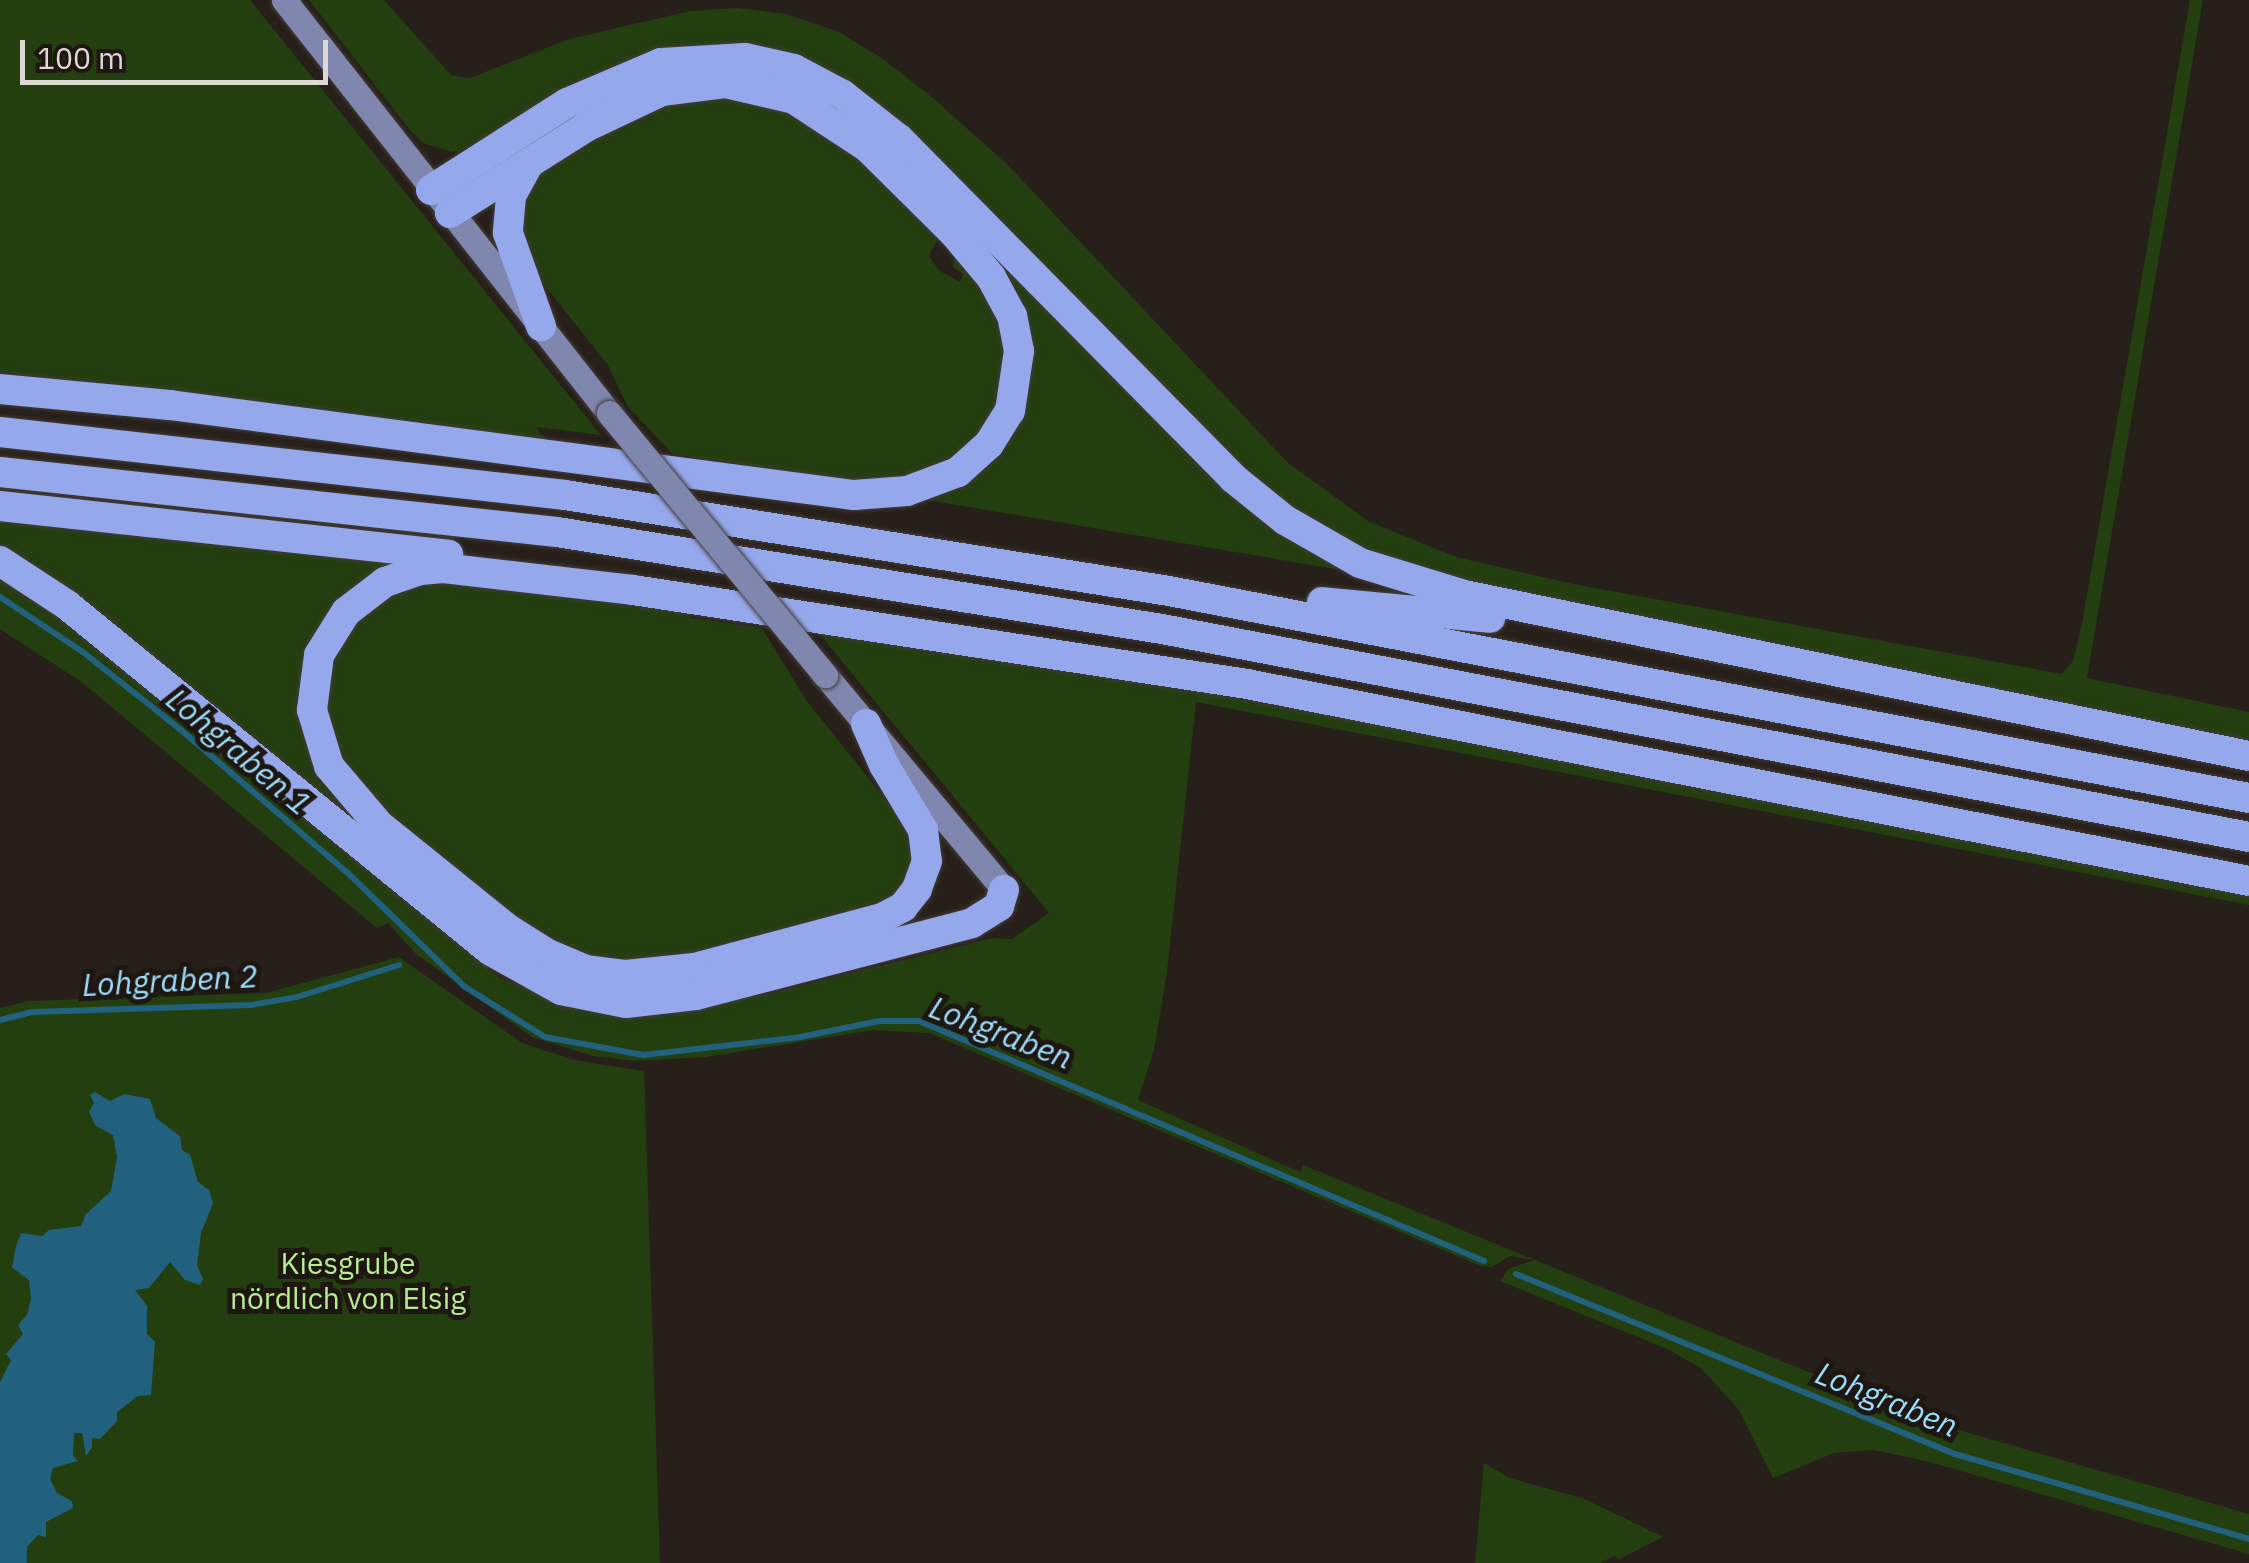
<!DOCTYPE html>
<html>
<head>
<meta charset="utf-8">
<style>
	body { margin:0 }
	#map { position:relative; width:2249px; height:1563px; overflow:hidden; background:#271f1a; font-family:"IBM Plex Sans",sans-serif }
	div>[style] { position:absolute }
	.green>* { inset:0; background:#233e0f }
	.water>* { inset:0; background:#21617e }
	.stream>* { height:6px; margin:-3px; padding:0 3px; transform-origin:3px; border-radius:3px; background:#21617e }
	.roads { filter:drop-shadow(0 0 2px #413b37) drop-shadow(0 0 2px #413b37) }
	.major>* { height:25px; margin:-12.5px; padding:0 12.5px; transform-origin:12.5px; border-radius:12.5px; background:#8087ae }
	.highway>* { height:30px; margin:-15px; padding:0 15px; transform-origin:15px; border-radius:15px; background:#96a8ec }
	.bridges { filter:drop-shadow(0 0 2px #413b37) drop-shadow(0 0 2px #413b37) }
	.major-bridge>* { height:25px; margin:-12.5px; padding:0 12.5px; transform-origin:12.5px; border-radius:12.5px; background:#8087ae }
	span { translate:-50% -50%; white-space:nowrap; text-align:center; line-height:1.15; -webkit-text-stroke:10px #1d1611; paint-order:stroke }
	.park-label { font-size:30px; color:#b6ec94 }
	.water-label { font-size:32px; color:#9ddbfb; font-style:italic }
	.scale { position:absolute; left:20px; top:40px; width:308px; height:45px; box-sizing:border-box; border:5px solid #ded8d5; border-top:0; padding-left:12px; font-size:30px; line-height:35px; white-space:nowrap; color:#ded8d5; -webkit-text-stroke:8px #1d1611; paint-order:stroke }
</style>
</head>
<body>
<div id="map">
	<div class="green">
		<i style="clip-path:polygon(0 0,250px 0,601px 435px,536px 427px,546px 440px,0 372px)"></i>
		<i style="clip-path:polygon(309px 0,384px 0,451px 75px,470px 78px,569px 39px,690px 11px,737px 8px,786px 14px,839px 32px,883px 59px,933px 98px,1010px 167px,1287px 462px,1368px 521px,1456px 557px,1573px 584px,2062px 674px,2073px 661px,2082px 623px,2190px 0,2203px 0,2087px 678px,2249px 712px,2249px 741px,1551px 606px,1389px 563px,1273px 499px,888px 116px,613px 68px,580px 81px,464px 150px,452px 152px,423px 143px,409px 129px)"></i>
		<i style="clip-path:polygon(710px 67px,783px 76px,825px 95px,868px 125px,933px 186px,1210px 472px,1266px 519px,1347px 571px,927px 500px,974px 471px,1012px 427px,1028px 374px,1025px 328px,999px 274px,968px 234px,883px 149px,819px 101px,757px 78px,717px 74px,678px 78px,611px 102px,497px 172px,492px 164px,642px 80px)"></i>
		<i style="clip-path:polygon(747px 96px,829px 130px,941px 240px,937px 240px,929px 256px,938px 270px,960px 282px,963px 274px,953px 267px,954px 259px,966px 260px,1006px 333px,1006px 386px,982px 436px,927px 476px,869px 483px,673px 454px,627px 406px,608px 365px,529px 266px,517px 209px,540px 169px,659px 103px)"></i>
		<i style="clip-path:polygon(0 519px,403px 563px,362px 584px,321px 629px,302px 683px,303px 720px,311px 751px,330px 785px,362px 822px,516px 946px,557px 968px,599px 982px,666px 982px,955px 915px,948px 921px,665px 992px,610px 993px,553px 976px,490px 937px,85px 606px,0 549px)"></i>
		<i style="clip-path:polygon(0 574px,109px 652px,500px 978px,563px 1002px,667px 1012px,767px 994px,992px 938px,1012px 939px,1049px 913px,817px 631px,1075px 669px,1355px 720px,2249px 895px,2249px 905px,1196px 702px,1167px 972px,1154px 1050px,1138px 1100px,1300px 1172px,1303px 1165px,1931px 1422px,2249px 1514px,2249px 1554px,1930px 1462px,1874px 1450px,1834px 1453px,1773px 1478px,1739px 1410px,1701px 1368px,1665px 1348px,1500px 1281px,1508px 1269px,1534px 1260px,1510px 1256px,1492px 1267px,1481px 1266px,929px 1033px,873px 1030px,706px 1057px,635px 1061px,593px 1056px,532px 1037px,416px 954px,388px 923px,377px 928px,83px 683px,0 629px)"></i>
		<i style="clip-path:polygon(435px 579px,684px 611px,691px 618px,762px 628px,806px 700px,911px 831px,913px 870px,892px 901px,681px 961px,600px 963px,516px 923px,360px 790px,326px 730px,325px 674px,345px 629px,390px 592px)"></i>
		<i style="clip-path:polygon(399px 957px,522px 1043px,574px 1060px,644px 1071px,660px 1563px,0 1563px,0 1008px,29px 1001px,266px 993px)"></i>
		<i style="clip-path:polygon(1484px 1463px,1510px 1478px,1585px 1499px,1663px 1537px,1618px 1560px,1614px 1556px,1600px 1563px,1475px 1563px)"></i>
	</div>
	<div class="water">
		<i style="clip-path:polygon(95px 1092px,110px 1101px,124px 1094px,150px 1099px,156px 1118px,180px 1136px,182px 1150px,190px 1155px,198px 1182px,209px 1190px,213px 1203px,201px 1233px,197px 1265px,203px 1279px,200px 1285px,185px 1280px,170px 1262px,149px 1288px,135px 1290px,147px 1306px,147px 1334px,155px 1342px,151px 1395px,138px 1396px,117px 1412px,117px 1421px,100px 1439px,92px 1438px,92px 1447px,86px 1456px,82px 1433px,74px 1433px,73px 1455px,78px 1461px,53px 1468px,50px 1479px,57px 1493px,72px 1501px,73px 1508px,46px 1522px,46px 1537px,38px 1535px,27px 1547px,27px 1563px,0 1563px,0 1382px,11px 1360px,6px 1354px,23px 1334px,18px 1325px,27px 1315px,31px 1299px,29px 1280px,12px 1268px,16px 1246px,21px 1233px,42px 1236px,49px 1230px,81px 1226px,86px 1214px,111px 1191px,117px 1157px,113px 1135px,96px 1126px,89px 1112px,94px 1103px,90px 1095px)"></i>
	</div>
	<div class="stream">
		<i style="left:0;top:597px;width:100px;rotate:33.5deg"></i>
		<i style="left:83px;top:652px;width:125px;rotate:38.5deg"></i>
		<i style="left:181px;top:730px;width:220px;rotate:40.6deg"></i>
		<i style="left:348px;top:873px;width:163px;rotate:44.3deg"></i>
		<i style="left:465px;top:987px;width:94px;rotate:32deg"></i>
		<i style="left:545px;top:1037px;width:100px;rotate:10.4deg"></i>
		<i style="left:643px;top:1055px;width:158px;rotate:-6.5deg"></i>
		<i style="left:800px;top:1037px;width:81px;rotate:-11.4deg"></i>
		<i style="left:879px;top:1021px;width:40px"></i>
		<i style="left:919px;top:1021px;width:614px;rotate:23.01deg"></i>
		<i style="left:0;top:1020px;width:33px;rotate:-14deg"></i>
		<i style="left:32px;top:1012px;width:219px;rotate:-1.8deg"></i>
		<i style="left:251px;top:1005px;width:47px;rotate:-9.9deg"></i>
		<i style="left:297px;top:997px;width:107px;rotate:-17.4deg"></i>
		<i style="left:1516px;top:1274px;width:474px;rotate:22.3deg"></i>
		<i style="left:1955px;top:1454px;width:306px;rotate:16.1deg"></i>
	</div>
	<div class="roads">
		<div class="major">
			<i style="left:284px;top:0;width:526px;rotate:51.8deg"></i>
			<i style="left:825px;top:675px;width:280px;rotate:50.2deg"></i>
		</div>
		<div class="highway">
			<i style="left:528px;top:165px;width:35px;rotate:119deg"></i>
			<i style="left:511px;top:196px;width:37px;rotate:95deg"></i>
			<i style="left:508px;top:233px;width:99px;rotate:70.5deg"></i>
			<i style="left:431px;top:190px;width:161px;rotate:-32.6deg"></i>
			<i style="left:567px;top:103px;width:102px;rotate:-23.1deg"></i>
			<i style="left:661px;top:63px;width:84px;rotate:-3.4deg"></i>
			<i style="left:745px;top:58px;width:50px;rotate:12.7deg"></i>
			<i style="left:794px;top:69px;width:55px;rotate:28deg"></i>
			<i style="left:843px;top:95px;width:71px;rotate:38.2deg"></i>
			<i style="left:899px;top:139px;width:476px;rotate:45.4deg"></i>
			<i style="left:1233px;top:478px;width:67px;rotate:38.9deg"></i>
			<i style="left:1285px;top:520px;width:86px;rotate:29.8deg"></i>
			<i style="left:1360px;top:563px;width:109px;rotate:17.1deg"></i>
			<i style="left:1464px;top:595px;width:801px;rotate:11.59deg"></i>
			<i style="left:0;top:389px;width:171px;rotate:5.4deg"></i>
			<i style="left:170px;top:405px;width:690px;rotate:7.5deg"></i>
			<i style="left:854px;top:495px;width:53px;rotate:-4.3deg"></i>
			<i style="left:907px;top:491px;width:54px;rotate:-20.4deg"></i>
			<i style="left:958px;top:472px;width:42px;rotate:-42.1deg"></i>
			<i style="left:989px;top:444px;width:39px;rotate:-58deg"></i>
			<i style="left:1010px;top:411px;width:61px;rotate:-81.5deg"></i>
			<i style="left:1019px;top:351px;width:36px;rotate:-101deg"></i>
			<i style="left:1012px;top:316px;width:44px;rotate:-118.3deg"></i>
			<i style="left:991px;top:277px;width:57px;rotate:-130.1deg"></i>
			<i style="left:954px;top:233px;width:122px;rotate:-135.3deg"></i>
			<i style="left:867px;top:147px;width:87px;rotate:-146.7deg"></i>
			<i style="left:794px;top:99px;width:71px;rotate:-166.9deg"></i>
			<i style="left:725px;top:83px;width:64px;rotate:172.8deg"></i>
			<i style="left:662px;top:91px;width:84px;rotate:154.7deg"></i>
			<i style="left:586px;top:127px;width:161px;rotate:147.7deg"></i>
			<i style="left:0;top:432px;width:569px;rotate:6.36deg"></i>
			<i style="left:565px;top:495px;width:612px;rotate:9.03deg"></i>
			<i style="left:1169px;top:591px;width:1100px;rotate:10.85deg"></i>
			<i style="left:0;top:472px;width:560px;rotate:6.15deg"></i>
			<i style="left:557px;top:532px;width:613px;rotate:9.11deg"></i>
			<i style="left:1162px;top:629px;width:1107px;rotate:10.83deg"></i>
			<i style="left:0;top:506px;width:451px;rotate:6.2deg"></i>
			<i style="left:0;top:561px;width:80px;rotate:33.3deg"></i>
			<i style="left:67px;top:605px;width:547px;rotate:39.22deg"></i>
			<i style="left:491px;top:951px;width:80px;rotate:29.1deg"></i>
			<i style="left:561px;top:990px;width:66px;rotate:11.3deg"></i>
			<i style="left:626px;top:1003px;width:70px;rotate:-6.5deg"></i>
			<i style="left:696px;top:995px;width:285px;rotate:-14.6deg"></i>
			<i style="left:972px;top:923px;width:32px;rotate:-32deg"></i>
			<i style="left:999px;top:906px;width:17px;rotate:-73deg"></i>
			<i style="left:1322px;top:602px;width:169px;rotate:5.4deg"></i>
			<i style="left:866px;top:724px;width:45px;rotate:66.3deg"></i>
			<i style="left:884px;top:765px;width:76px;rotate:59deg"></i>
			<i style="left:923px;top:830px;width:31px;rotate:83deg"></i>
			<i style="left:927px;top:861px;width:30px;rotate:110deg"></i>
			<i style="left:917px;top:889px;width:23px;rotate:128deg"></i>
			<i style="left:903px;top:907px;width:24px;rotate:152deg"></i>
			<i style="left:882px;top:918px;width:195px;rotate:165.1deg"></i>
			<i style="left:694px;top:968px;width:69px;rotate:174.2deg"></i>
			<i style="left:625px;top:975px;width:39px;rotate:-173deg"></i>
			<i style="left:586px;top:970px;width:43px;rotate:-157deg"></i>
			<i style="left:546px;top:953px;width:45px;rotate:-147.7deg"></i>
			<i style="left:508px;top:929px;width:166px;rotate:-141.1deg"></i>
			<i style="left:379px;top:825px;width:77px;rotate:-130.3deg"></i>
			<i style="left:329px;top:766px;width:59px;rotate:-106.9deg"></i>
			<i style="left:312px;top:710px;width:55px;rotate:-82.7deg"></i>
			<i style="left:319px;top:655px;width:51px;rotate:-57.9deg"></i>
			<i style="left:346px;top:612px;width:49px;rotate:-37.6deg"></i>
			<i style="left:385px;top:582px;width:37px;rotate:-19deg"></i>
			<i style="left:420px;top:570px;width:23px;rotate:-5deg"></i>
			<i style="left:443px;top:568px;width:191px;rotate:6.6deg"></i>
			<i style="left:633px;top:590px;width:621px;rotate:8.7deg"></i>
			<i style="left:1247px;top:684px;width:1021px;rotate:11.12deg"></i>
		</div>
	</div>
	<div class="bridges">
		<div class="major-bridge">
			<i style="left:609px;top:413px;width:340px;rotate:50.5deg"></i>
		</div>
	</div>
	<div class="park-label">
		<span style="left:348px;top:1280px">Kiesgrube<br>nördlich von Elsig</span>
	</div>
	<div class="water-label">
		<span style="left:239px;top:751px;rotate:40deg">Lohgraben 1</span>
		<span style="left:170px;top:980px;rotate:-3deg">Lohgraben 2</span>
		<span style="left:1001px;top:1032px;rotate:21deg">Lohgraben</span>
		<span style="left:1887px;top:1399px;rotate:22deg">Lohgraben</span>
	</div>
	<div class="scale">100 m</div>
</div>
</body>
</html>
